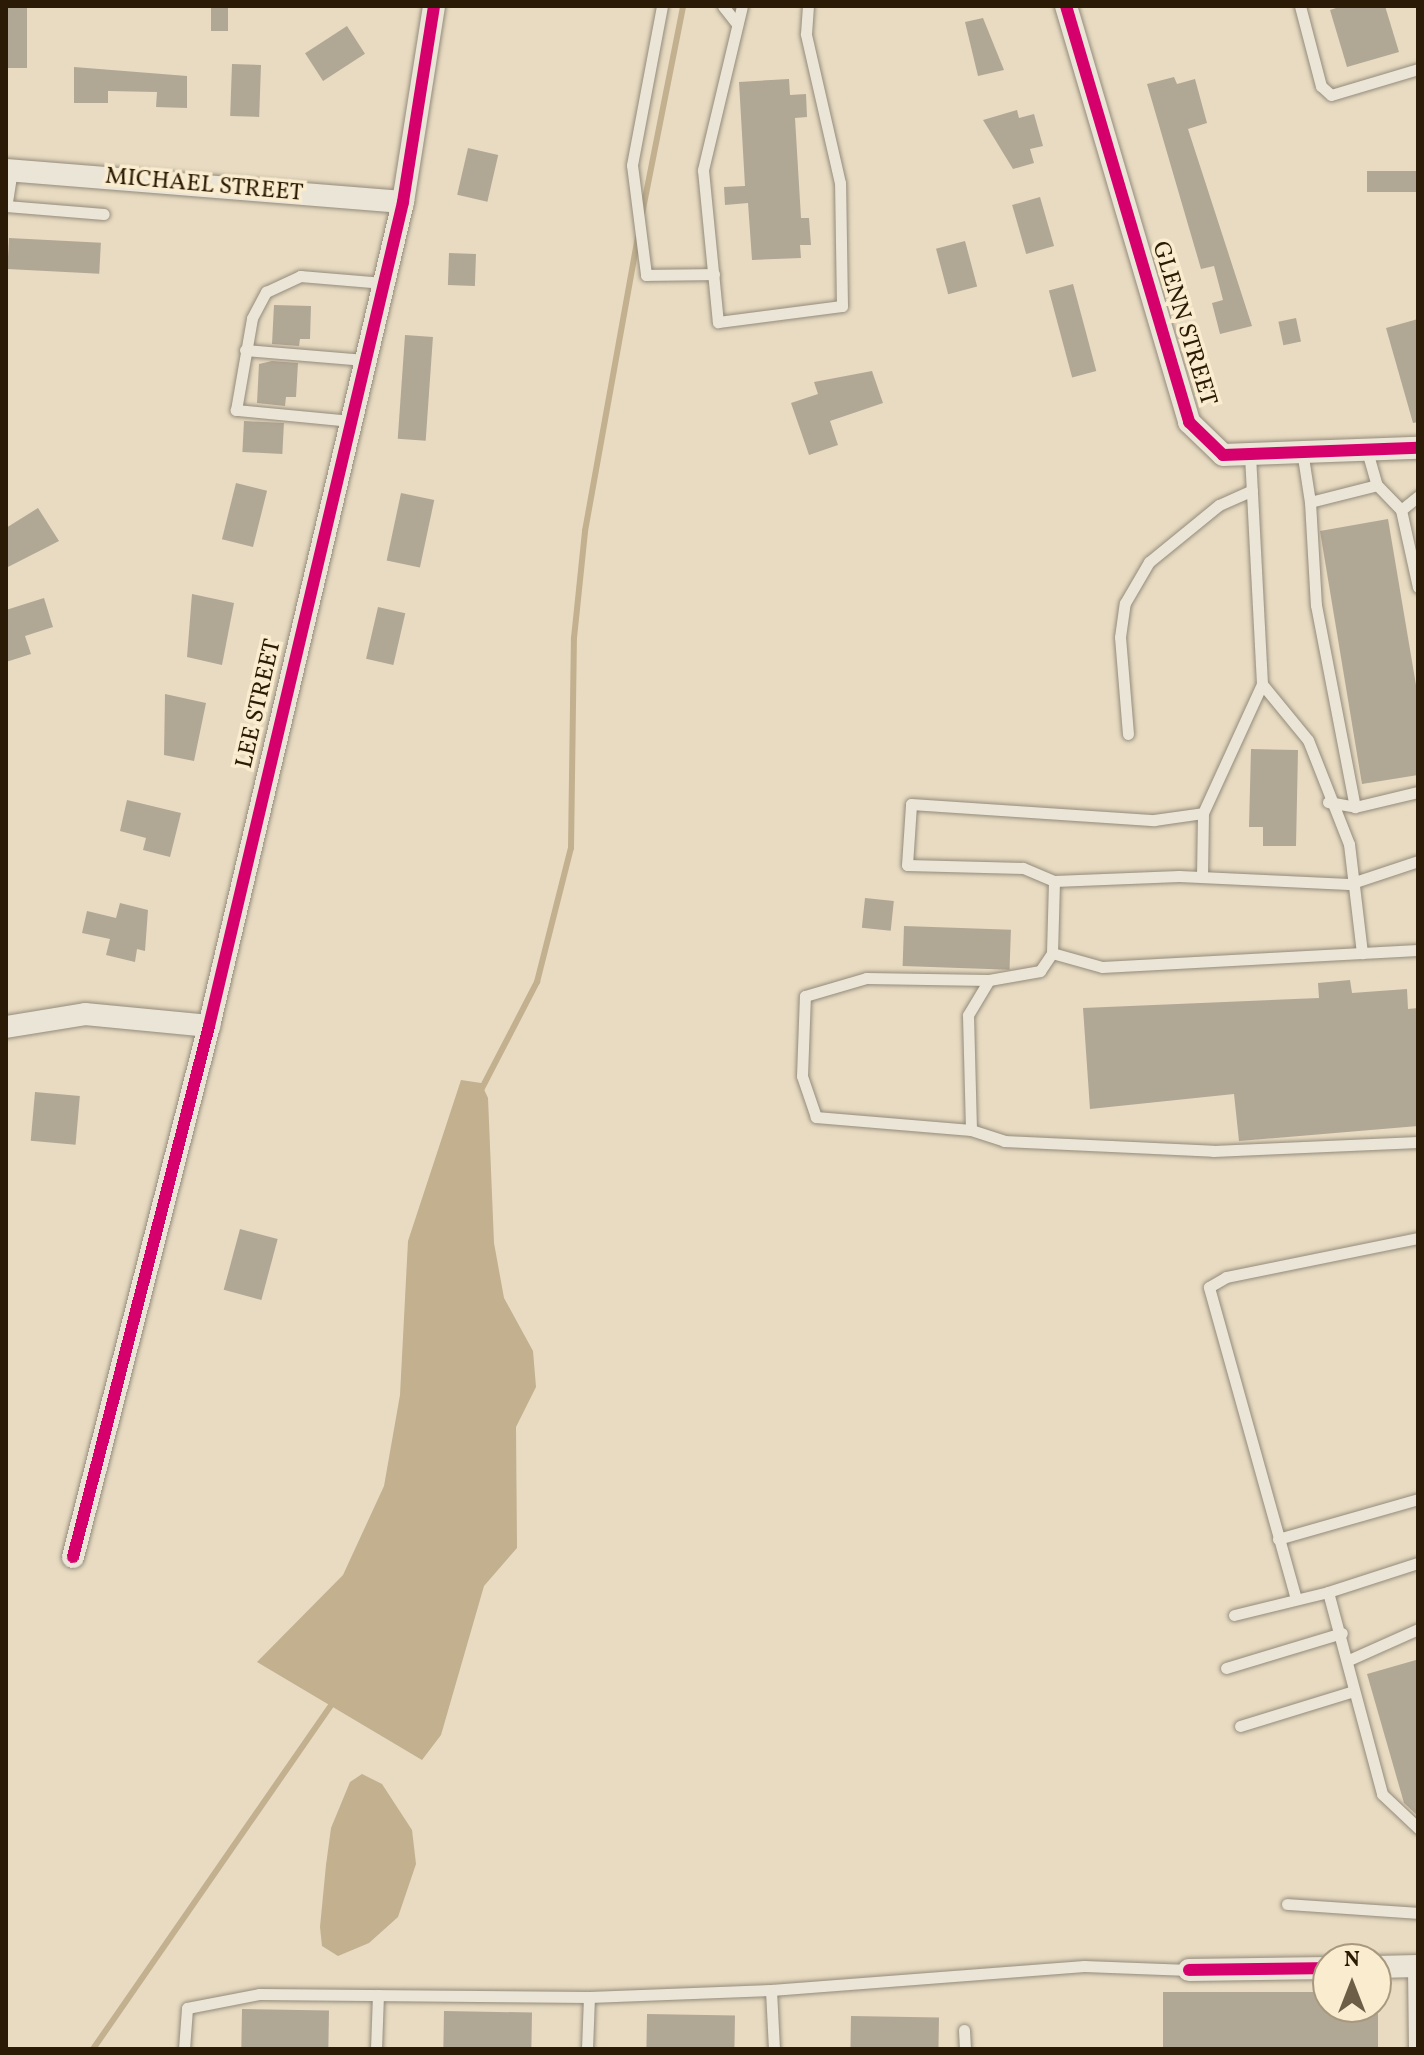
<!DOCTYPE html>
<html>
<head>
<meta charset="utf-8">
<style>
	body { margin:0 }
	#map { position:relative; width:1424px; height:2055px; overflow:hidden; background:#e8dbc2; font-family:Vollkorn,serif }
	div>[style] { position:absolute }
	.water>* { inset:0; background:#c2b08e }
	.stream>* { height:6px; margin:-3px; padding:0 3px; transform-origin:3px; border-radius:3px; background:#c2b08e }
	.building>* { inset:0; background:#b1a795; transform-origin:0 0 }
	.roads { filter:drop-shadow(0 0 2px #948b7a) drop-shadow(0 0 2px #948b7a) }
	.lane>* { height:11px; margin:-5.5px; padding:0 5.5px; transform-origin:5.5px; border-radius:5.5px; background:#ebe5d8 }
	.street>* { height:22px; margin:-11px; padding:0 11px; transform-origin:11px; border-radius:11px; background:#ebe5d8 }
	.cycleway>* { height:12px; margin:-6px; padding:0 6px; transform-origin:6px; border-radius:6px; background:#d6006c }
	span { translate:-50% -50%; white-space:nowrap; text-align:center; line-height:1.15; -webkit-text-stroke:7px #faecce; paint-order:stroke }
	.street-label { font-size:24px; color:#2b1b06 }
	.frame { position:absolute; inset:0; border:8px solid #2b1b06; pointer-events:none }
	.north { position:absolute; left:1312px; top:1943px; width:80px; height:80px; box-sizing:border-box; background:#faecce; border:2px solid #a7987e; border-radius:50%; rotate:0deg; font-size:22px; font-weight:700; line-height:32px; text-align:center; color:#2b1b06 }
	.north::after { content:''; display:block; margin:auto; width:28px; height:36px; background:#6d5e48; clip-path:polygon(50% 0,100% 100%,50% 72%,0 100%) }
</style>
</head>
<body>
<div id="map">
	<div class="water">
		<i style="clip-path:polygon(461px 1080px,481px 1083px,488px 1098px,494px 1243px,504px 1298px,533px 1351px,536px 1387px,516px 1427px,517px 1548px,484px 1586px,441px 1735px,422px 1760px,257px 1662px,343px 1575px,384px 1486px,400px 1395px,408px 1241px)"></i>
		<i style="clip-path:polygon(362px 1774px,382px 1784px,412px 1830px,416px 1864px,398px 1917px,369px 1943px,338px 1956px,322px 1946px,320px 1927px,326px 1865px,331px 1828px,350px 1782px)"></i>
	</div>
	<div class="stream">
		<i style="left:642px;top:214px;width:212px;rotate:-78.8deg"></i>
		<i style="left:481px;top:1090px;width:122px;rotate:-62.6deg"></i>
		<i style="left:537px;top:982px;width:138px;rotate:-75.8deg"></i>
		<i style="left:571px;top:848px;width:210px;rotate:-89.2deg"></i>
		<i style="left:574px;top:638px;width:108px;rotate:-84.1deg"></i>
		<i style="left:585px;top:531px;width:299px;rotate:-79.8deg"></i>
		<i style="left:93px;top:2049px;width:418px;rotate:-55.3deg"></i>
	</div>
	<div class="building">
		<i style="left:6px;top:6px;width:21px;height:62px"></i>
		<i style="left:211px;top:6px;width:17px;height:25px"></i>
		<i style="clip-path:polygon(1342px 6px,1385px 6px,1399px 52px,1347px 67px,1330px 10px)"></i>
		<i style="clip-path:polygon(983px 18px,1004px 70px,978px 76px,965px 22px)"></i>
		<i style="left:347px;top:26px;width:33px;height:50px;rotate:57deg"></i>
		<i style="left:232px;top:64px;width:29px;height:52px;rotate:2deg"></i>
		<i style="clip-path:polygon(74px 67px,187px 76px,187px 108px,156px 107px,157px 92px,108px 91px,108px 103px,74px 103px)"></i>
		<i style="clip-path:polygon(1174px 77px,1177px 84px,1195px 79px,1207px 123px,1188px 129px,1252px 326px,1220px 334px,1212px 303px,1223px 300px,1214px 266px,1201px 269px,1147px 84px)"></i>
		<i style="clip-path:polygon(789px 79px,790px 95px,806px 94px,807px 117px,795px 118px,801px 218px,809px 218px,811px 245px,800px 245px,801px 258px,752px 260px,748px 203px,725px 205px,724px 187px,745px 186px,739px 82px)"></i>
		<i style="clip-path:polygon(1017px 110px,1019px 118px,1034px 114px,1043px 146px,1030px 149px,1034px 163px,1013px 169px,983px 120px)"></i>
		<i style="left:468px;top:148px;width:31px;height:48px;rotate:13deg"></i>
		<i style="left:1418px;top:171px;width:21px;height:51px;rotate:90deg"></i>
		<i style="left:1040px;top:197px;width:51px;height:29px;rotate:74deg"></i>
		<i style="left:9px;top:238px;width:92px;height:31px;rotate:3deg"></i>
		<i style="left:965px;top:241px;width:47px;height:30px;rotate:75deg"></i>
		<i style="left:449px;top:253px;width:27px;height:32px;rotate:2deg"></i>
		<i style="left:1073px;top:284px;width:90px;height:25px;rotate:75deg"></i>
		<i style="clip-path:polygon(274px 305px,311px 306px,310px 339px,300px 339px,299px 346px,272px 344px)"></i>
		<i style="left:1296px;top:318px;width:24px;height:18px;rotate:78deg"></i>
		<i style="clip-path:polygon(1418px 319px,1418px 422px,1413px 423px,1386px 328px)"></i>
		<i style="left:405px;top:335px;width:28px;height:104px;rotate:4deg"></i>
		<i style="clip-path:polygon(272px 361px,298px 363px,296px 397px,286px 397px,285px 406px,257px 403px,259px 364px)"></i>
		<i style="clip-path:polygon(872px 371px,883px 403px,830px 421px,838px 445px,809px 455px,791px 403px,818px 394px,814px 382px)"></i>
		<i style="left:244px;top:421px;width:40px;height:31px;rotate:3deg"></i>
		<i style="left:236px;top:483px;width:32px;height:58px;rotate:14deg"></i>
		<i style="left:401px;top:493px;width:34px;height:69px;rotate:12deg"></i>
		<i style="clip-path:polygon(38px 508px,59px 541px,6px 568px,6px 528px)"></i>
		<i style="clip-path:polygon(1388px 519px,1418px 697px,1418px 775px,1362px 784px,1320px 531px)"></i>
		<i style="clip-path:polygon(192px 594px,234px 603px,222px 665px,187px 657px)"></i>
		<i style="clip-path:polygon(44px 598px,53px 627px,25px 636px,31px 654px,6px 662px,6px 610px)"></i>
		<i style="left:378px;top:607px;width:28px;height:53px;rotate:13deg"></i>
		<i style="clip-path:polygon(165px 694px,206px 703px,194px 761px,164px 755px)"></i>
		<i style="clip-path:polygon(1251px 749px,1298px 750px,1296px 846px,1263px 846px,1263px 827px,1249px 827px)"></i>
		<i style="clip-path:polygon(127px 800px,181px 813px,170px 857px,143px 850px,146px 838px,120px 831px)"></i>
		<i style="left:865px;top:898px;width:29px;height:30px;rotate:6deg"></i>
		<i style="clip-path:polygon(120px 903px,148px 910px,145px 951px,137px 949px,135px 962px,106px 955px,110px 939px,82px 933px,87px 911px,116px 918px)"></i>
		<i style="left:904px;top:926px;width:107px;height:40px;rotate:2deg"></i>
		<i style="clip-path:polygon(1350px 980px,1352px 993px,1407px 989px,1408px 1009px,1418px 1008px,1418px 1126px,1239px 1141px,1234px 1094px,1090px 1109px,1083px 1008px,1319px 998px,1318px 983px)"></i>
		<i style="left:35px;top:1092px;width:45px;height:49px;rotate:5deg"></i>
		<i style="left:240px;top:1229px;width:39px;height:63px;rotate:15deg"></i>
		<i style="clip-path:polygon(1416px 1660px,1418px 1668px,1418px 1816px,1404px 1803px,1367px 1674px)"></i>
		<i style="clip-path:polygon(1163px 1992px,1328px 1992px,1328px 2007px,1378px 2007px,1378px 2049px,1163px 2049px)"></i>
		<i style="left:242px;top:2009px;width:87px;height:40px;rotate:1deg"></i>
		<i style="left:444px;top:2011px;width:88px;height:38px;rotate:1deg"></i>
		<i style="left:647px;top:2014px;width:88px;height:35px;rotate:1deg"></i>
		<i style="left:851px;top:2016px;width:88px;height:33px;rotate:1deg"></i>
	</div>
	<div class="roads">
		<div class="lane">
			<i style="left:662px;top:6px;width:162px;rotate:100.7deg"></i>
			<i style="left:632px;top:165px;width:111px;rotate:82.7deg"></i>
			<i style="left:646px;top:275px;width:68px;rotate:-0.8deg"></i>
			<i style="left:723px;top:6px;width:23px;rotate:52deg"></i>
			<i style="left:742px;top:6px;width:169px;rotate:103.4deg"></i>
			<i style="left:703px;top:170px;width:153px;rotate:84.4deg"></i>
			<i style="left:718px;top:322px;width:125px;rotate:-7.4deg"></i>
			<i style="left:842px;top:306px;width:123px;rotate:-90.9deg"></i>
			<i style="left:840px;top:183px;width:153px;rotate:-102.9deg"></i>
			<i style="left:806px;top:34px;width:28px;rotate:-86deg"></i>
			<i style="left:1300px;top:6px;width:83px;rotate:75.3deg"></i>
			<i style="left:1321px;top:86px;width:13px;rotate:42deg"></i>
			<i style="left:1331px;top:95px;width:91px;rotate:-16.6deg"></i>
			<i style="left:12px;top:170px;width:36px;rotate:99deg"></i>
			<i style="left:6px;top:206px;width:98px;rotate:4.7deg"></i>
			<i style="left:245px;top:350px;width:120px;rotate:4.8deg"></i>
			<i style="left:351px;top:421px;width:116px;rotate:-174.5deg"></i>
			<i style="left:236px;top:410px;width:93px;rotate:-80.1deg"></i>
			<i style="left:252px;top:318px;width:30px;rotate:-62deg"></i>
			<i style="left:266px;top:292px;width:38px;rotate:-25deg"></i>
			<i style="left:300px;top:276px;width:84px;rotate:4.8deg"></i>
			<i style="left:1367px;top:451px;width:35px;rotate:74deg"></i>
			<i style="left:1303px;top:457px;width:46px;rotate:81.2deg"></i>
			<i style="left:1310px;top:502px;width:69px;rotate:-14.2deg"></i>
			<i style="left:1377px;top:485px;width:35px;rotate:46deg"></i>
			<i style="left:1401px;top:510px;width:79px;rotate:77.6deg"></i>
			<i style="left:1310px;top:502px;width:103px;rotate:86.7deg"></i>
			<i style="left:1316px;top:605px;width:206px;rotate:79.1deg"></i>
			<i style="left:1401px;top:510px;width:22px;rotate:-39deg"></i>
			<i style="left:1262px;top:684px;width:72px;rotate:50.6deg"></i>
			<i style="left:1308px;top:740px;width:112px;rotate:68.5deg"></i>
			<i style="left:1349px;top:844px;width:110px;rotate:83.2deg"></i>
			<i style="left:1128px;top:734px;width:97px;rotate:-94.7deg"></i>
			<i style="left:1120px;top:637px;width:34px;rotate:-82deg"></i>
			<i style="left:1125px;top:603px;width:48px;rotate:-59.7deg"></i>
			<i style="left:1149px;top:562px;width:90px;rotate:-39.2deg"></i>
			<i style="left:1219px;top:505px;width:36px;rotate:-24deg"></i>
			<i style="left:1328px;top:802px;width:27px;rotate:10deg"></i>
			<i style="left:1355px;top:807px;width:65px;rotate:-13.4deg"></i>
			<i style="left:1202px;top:877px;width:64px;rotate:-89.1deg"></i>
			<i style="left:1203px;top:813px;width:142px;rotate:-65.4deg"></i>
			<i style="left:1262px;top:684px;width:229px;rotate:-93deg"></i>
			<i style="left:1054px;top:881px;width:125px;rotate:-2.3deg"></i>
			<i style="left:1179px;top:876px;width:170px;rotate:2.7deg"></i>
			<i style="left:1349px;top:884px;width:73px;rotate:-18.4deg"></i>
			<i style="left:1052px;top:953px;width:52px;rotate:15.6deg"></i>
			<i style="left:1102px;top:967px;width:316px;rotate:-3.1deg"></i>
			<i style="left:989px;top:980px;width:41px;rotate:121deg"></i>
			<i style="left:968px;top:1015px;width:115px;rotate:88.5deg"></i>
			<i style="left:971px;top:1130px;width:156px;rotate:-175.2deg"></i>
			<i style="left:816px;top:1117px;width:43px;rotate:-108.9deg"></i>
			<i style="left:802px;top:1076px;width:80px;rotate:-87.9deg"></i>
			<i style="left:805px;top:996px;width:64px;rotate:-16.4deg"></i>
			<i style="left:866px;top:978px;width:123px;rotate:0.9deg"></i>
			<i style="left:989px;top:980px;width:52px;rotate:-10deg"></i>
			<i style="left:1040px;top:971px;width:22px;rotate:-56deg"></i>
			<i style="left:1052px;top:953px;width:72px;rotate:-88.4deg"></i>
			<i style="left:1054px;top:881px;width:34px;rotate:-157deg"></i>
			<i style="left:1023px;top:868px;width:116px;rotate:-178.5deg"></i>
			<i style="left:907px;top:865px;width:61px;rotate:-86.2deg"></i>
			<i style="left:911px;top:804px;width:244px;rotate:3.8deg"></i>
			<i style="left:1154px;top:820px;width:49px;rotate:-8.1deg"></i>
			<i style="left:971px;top:1130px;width:35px;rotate:18deg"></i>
			<i style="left:1004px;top:1141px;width:209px;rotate:2.7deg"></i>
			<i style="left:1213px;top:1151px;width:205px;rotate:-2.5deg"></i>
			<i style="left:1278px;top:1539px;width:146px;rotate:-15.9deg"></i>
			<i style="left:1328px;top:1592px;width:95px;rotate:-17.9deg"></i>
			<i style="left:1296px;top:1599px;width:324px;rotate:-105.6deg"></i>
			<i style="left:1209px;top:1287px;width:20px;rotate:-30deg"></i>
			<i style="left:1226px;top:1277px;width:196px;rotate:-11.5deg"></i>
			<i style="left:1234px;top:1615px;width:97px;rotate:-13.7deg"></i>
			<i style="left:1328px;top:1592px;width:209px;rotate:75deg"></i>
			<i style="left:1382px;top:1794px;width:50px;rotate:43.4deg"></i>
			<i style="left:1351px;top:1659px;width:73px;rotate:-24.1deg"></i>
			<i style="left:1226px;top:1668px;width:121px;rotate:-16.8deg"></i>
			<i style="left:1240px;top:1726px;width:119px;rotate:-17.1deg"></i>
			<i style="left:1287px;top:1904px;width:131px;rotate:3.9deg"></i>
			<i style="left:1413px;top:1966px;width:83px;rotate:89.3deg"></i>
			<i style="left:771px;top:1990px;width:314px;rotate:-4.4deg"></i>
			<i style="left:1084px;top:1966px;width:105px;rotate:2.2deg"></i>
			<i style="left:964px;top:2030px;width:19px;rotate:87deg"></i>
			<i style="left:184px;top:2049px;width:41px;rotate:-85.8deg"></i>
			<i style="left:187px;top:2008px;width:73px;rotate:-11deg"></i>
			<i style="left:259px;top:1994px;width:330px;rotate:0.5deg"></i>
			<i style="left:589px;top:1997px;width:182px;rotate:-2.2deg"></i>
			<i style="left:771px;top:1990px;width:59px;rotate:87.1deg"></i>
			<i style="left:376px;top:2049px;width:54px;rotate:-87.9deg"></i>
			<i style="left:587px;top:2049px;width:52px;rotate:-87.8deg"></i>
		</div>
		<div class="street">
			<i style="left:1066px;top:6px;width:434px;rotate:73.5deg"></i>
			<i style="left:1189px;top:422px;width:47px;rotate:44.1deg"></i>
			<i style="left:1223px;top:455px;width:195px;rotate:-2.1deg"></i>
			<i style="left:6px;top:170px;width:398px;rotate:4.6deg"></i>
			<i style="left:6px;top:1027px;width:80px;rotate:-9.3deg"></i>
			<i style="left:85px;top:1014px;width:125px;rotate:5.5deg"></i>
			<i style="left:73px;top:1557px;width:548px;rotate:-75.63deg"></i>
			<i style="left:209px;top:1026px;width:847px;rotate:-76.75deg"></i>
			<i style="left:403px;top:202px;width:198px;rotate:-81deg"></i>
			<i style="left:1376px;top:1967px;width:42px;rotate:-1.4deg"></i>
			<i style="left:1189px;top:1970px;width:139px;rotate:-0.8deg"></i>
		</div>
	</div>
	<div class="cycleway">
		<i style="left:1066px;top:6px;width:434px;rotate:73.5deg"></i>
		<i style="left:1189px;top:422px;width:47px;rotate:44.1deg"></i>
		<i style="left:1223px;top:455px;width:195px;rotate:-2.1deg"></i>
		<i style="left:73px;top:1557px;width:548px;rotate:-75.63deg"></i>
		<i style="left:209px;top:1026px;width:847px;rotate:-76.75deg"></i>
		<i style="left:403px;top:202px;width:198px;rotate:-81deg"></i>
		<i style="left:1189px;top:1970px;width:139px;rotate:-0.8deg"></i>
	</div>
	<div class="street-label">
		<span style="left:204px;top:186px;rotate:5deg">MICHAEL STREET</span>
		<span style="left:1183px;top:324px;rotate:73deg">GLENN STREET</span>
		<span style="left:260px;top:704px;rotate:-77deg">LEE STREET</span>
	</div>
	<div class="frame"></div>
	<div class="north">N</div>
</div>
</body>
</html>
